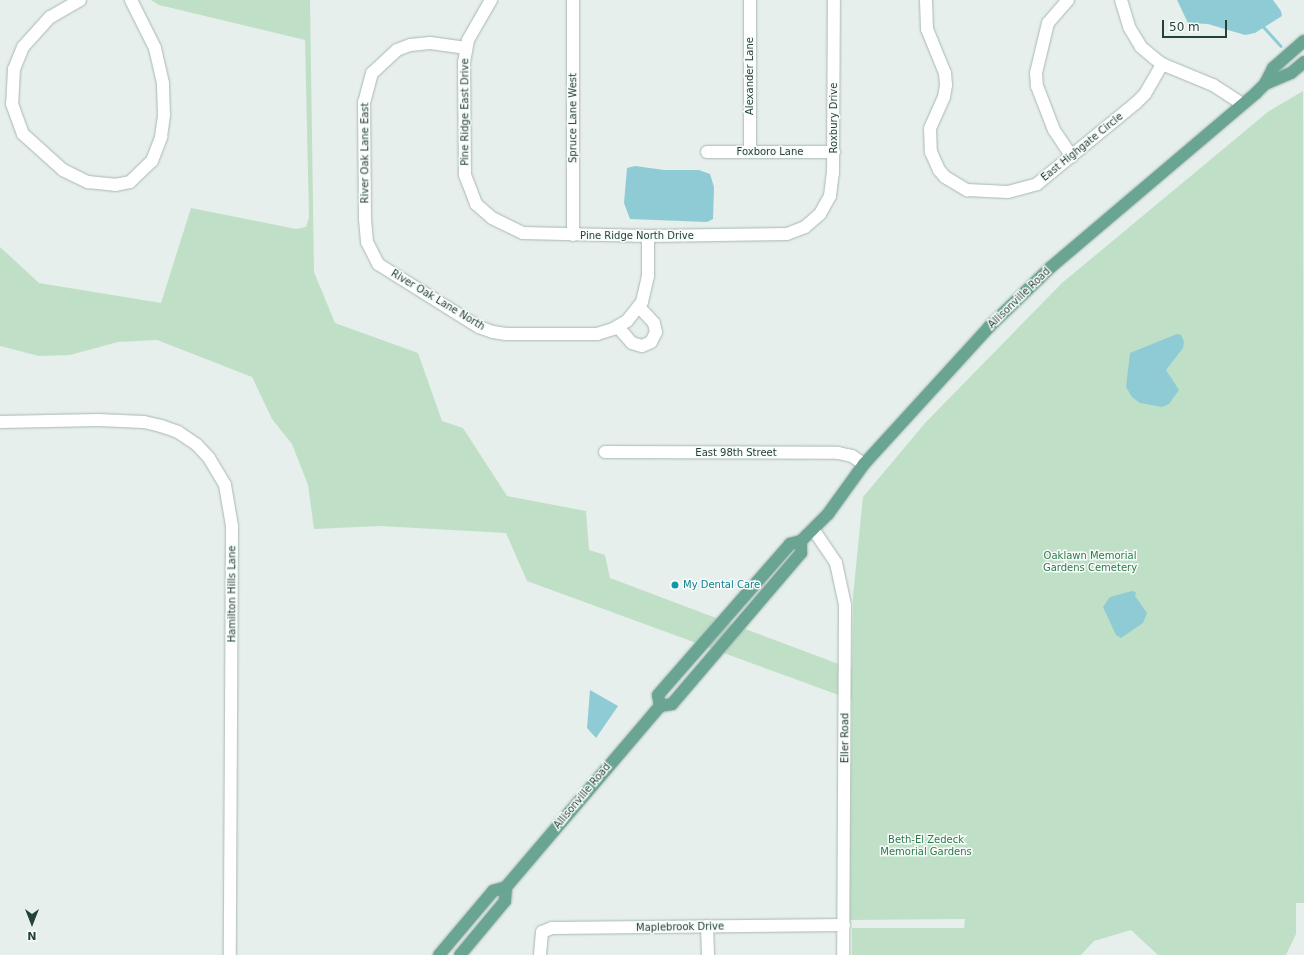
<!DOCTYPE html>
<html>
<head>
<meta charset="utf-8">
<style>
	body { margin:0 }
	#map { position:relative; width:1304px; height:955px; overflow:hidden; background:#e6efeb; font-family:"DejaVu Sans",sans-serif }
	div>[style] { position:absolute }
	.green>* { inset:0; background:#bfe0c7 }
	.water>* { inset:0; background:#8ecbd4 }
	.stream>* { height:2.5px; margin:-1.25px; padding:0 1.25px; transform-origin:1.25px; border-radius:1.25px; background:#8ecbd4 }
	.roads { filter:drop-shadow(0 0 1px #a8b8b2) drop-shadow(0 0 1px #a8b8b2) }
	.minor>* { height:12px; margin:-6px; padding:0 6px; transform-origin:6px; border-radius:6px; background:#fff }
	.major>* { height:12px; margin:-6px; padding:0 6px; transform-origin:6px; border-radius:6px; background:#6aa594 }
	.dots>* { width:11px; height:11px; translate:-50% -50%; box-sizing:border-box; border:2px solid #f7fbf9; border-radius:50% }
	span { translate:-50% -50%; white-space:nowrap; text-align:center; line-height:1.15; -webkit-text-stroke:3px #f7fbf9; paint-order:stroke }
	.street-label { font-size:10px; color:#244239 }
	.park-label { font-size:10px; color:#2d7a49 }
	.culture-label { font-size:10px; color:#0d838f }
	.left { translate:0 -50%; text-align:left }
	.north { position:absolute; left:12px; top:903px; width:40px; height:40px; -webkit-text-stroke:3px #f7fbf9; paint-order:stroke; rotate:180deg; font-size:11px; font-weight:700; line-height:16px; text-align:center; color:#244239 }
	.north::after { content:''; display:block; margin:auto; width:14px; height:18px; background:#244239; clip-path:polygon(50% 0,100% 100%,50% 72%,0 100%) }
	.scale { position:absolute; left:1162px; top:20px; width:65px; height:18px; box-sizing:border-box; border:2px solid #244239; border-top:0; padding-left:5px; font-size:12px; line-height:14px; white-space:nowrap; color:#244239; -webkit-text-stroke:3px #f7fbf9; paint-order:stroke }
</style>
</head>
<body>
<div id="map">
	<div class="green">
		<i style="clip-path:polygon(151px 0,310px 0,314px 272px,335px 323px,418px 353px,442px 421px,463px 428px,507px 496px,586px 511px,589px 550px,605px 555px,610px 578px,852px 669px,853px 596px,863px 497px,926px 422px,1062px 283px,1269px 111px,1303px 91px,1304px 903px,1296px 903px,1296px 934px,1286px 955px,1158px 955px,1131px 930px,1094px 941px,1081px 955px,852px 955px,852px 928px,964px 928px,965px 919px,849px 920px,852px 700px,527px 581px,506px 533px,380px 526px,314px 529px,308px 485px,292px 444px,272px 419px,252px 377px,157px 340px,118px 342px,70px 355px,39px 356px,0 346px,0 247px,39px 283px,161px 303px,191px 208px,296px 229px,306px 227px,309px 217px,305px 40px,159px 5px)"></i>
	</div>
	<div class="water">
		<i style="clip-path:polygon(1177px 0,1273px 0,1281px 11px,1282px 16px,1255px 33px,1245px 35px,1208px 24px,1188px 23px)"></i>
		<i style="clip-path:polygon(635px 166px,664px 170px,699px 170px,710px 174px,714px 187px,713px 219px,707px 222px,630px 219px,624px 203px,627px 168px)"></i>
		<i style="clip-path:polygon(1177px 334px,1181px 335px,1184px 342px,1183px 348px,1166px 370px,1179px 390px,1169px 404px,1162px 407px,1140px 403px,1132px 397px,1126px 387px,1130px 353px)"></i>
		<i style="clip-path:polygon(1132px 591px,1136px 592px,1135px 596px,1147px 613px,1143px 623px,1121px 638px,1116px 635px,1103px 607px,1110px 597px)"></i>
		<i style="clip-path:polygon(590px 690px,618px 706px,596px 738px,587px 728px)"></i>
	</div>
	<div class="stream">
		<i style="left:1262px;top:25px;width:28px;rotate:48deg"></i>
	</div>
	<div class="roads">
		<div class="minor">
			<i style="left:80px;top:0;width:34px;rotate:150deg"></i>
			<i style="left:50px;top:17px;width:40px;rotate:132deg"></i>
			<i style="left:23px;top:47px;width:24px;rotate:112deg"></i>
			<i style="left:14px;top:69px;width:35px;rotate:93deg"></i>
			<i style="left:12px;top:104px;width:32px;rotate:70deg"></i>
			<i style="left:23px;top:134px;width:54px;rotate:42deg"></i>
			<i style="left:63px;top:170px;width:28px;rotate:26deg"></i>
			<i style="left:88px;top:182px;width:27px;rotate:6deg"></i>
			<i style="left:115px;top:185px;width:15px;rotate:-11deg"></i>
			<i style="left:130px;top:182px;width:30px;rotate:-44deg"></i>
			<i style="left:152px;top:161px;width:26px;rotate:-69deg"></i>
			<i style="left:161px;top:137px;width:22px;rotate:-82deg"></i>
			<i style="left:164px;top:115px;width:32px;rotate:-92deg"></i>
			<i style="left:163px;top:83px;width:36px;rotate:-103deg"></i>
			<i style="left:155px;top:48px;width:54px;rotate:-116.6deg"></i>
			<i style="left:491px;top:0;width:46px;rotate:119.9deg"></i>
			<i style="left:468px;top:40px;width:23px;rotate:100deg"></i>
			<i style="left:464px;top:63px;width:112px;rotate:89.5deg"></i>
			<i style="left:465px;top:175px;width:31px;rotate:69deg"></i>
			<i style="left:476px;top:204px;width:21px;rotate:41deg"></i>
			<i style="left:492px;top:218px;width:34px;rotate:26deg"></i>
			<i style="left:523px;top:233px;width:125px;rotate:1.4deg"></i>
			<i style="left:648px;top:236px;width:139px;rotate:-0.8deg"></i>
			<i style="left:787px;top:234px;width:19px;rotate:-21deg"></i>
			<i style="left:805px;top:227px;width:20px;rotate:-41deg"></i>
			<i style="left:820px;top:214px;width:21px;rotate:-61deg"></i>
			<i style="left:830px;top:196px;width:23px;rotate:-83deg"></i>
			<i style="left:833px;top:173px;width:173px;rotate:-89.7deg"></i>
			<i style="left:750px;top:0;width:152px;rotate:90deg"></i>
			<i style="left:926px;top:0;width:29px;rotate:88deg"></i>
			<i style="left:927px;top:29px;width:48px;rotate:67.8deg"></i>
			<i style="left:945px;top:73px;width:12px;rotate:85deg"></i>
			<i style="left:946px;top:85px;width:12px;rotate:99deg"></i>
			<i style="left:944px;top:97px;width:34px;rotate:114deg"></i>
			<i style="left:930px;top:128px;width:24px;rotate:88deg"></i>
			<i style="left:931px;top:152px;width:20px;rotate:66deg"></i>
			<i style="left:939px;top:170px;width:9px;rotate:49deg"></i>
			<i style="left:945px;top:177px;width:26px;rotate:31deg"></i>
			<i style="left:967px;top:190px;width:41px;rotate:2.8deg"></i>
			<i style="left:1008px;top:192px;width:30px;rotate:-15deg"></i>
			<i style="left:1037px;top:184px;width:128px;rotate:-39.3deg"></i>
			<i style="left:1136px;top:103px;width:13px;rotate:-45deg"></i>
			<i style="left:1145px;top:94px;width:34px;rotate:-60deg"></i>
			<i style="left:1068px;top:0;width:30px;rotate:131deg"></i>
			<i style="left:1048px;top:23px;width:51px;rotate:103.5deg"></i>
			<i style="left:1036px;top:73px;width:13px;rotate:86deg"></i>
			<i style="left:1037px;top:86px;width:47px;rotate:68.9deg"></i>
			<i style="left:1054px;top:130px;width:32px;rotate:56deg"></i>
			<i style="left:1121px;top:0;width:28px;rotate:73deg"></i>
			<i style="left:1129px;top:27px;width:23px;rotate:59deg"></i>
			<i style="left:1141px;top:47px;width:17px;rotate:40deg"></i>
			<i style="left:1154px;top:58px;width:10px;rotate:37deg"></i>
			<i style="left:1162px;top:64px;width:55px;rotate:22.4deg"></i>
			<i style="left:1213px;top:85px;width:35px;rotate:33deg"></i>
			<i style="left:466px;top:48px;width:36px;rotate:-172deg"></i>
			<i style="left:430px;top:43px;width:20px;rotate:174deg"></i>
			<i style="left:410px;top:45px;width:14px;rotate:159deg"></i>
			<i style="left:397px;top:50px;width:34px;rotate:137deg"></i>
			<i style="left:372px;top:73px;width:30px;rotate:105deg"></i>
			<i style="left:364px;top:102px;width:117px;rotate:89.5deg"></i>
			<i style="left:365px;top:219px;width:23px;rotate:85deg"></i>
			<i style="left:367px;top:242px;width:25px;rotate:63deg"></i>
			<i style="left:378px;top:264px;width:119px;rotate:32deg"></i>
			<i style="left:479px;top:327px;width:15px;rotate:20deg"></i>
			<i style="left:493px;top:332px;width:13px;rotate:9deg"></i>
			<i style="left:506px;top:334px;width:91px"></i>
			<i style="left:597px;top:334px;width:17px;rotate:-17deg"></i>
			<i style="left:613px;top:329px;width:16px;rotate:-30deg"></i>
			<i style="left:627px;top:321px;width:24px;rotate:-52deg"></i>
			<i style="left:642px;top:302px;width:27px;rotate:-77deg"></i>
			<i style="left:648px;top:276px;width:40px;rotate:-90deg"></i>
			<i style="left:707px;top:152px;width:127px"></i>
			<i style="left:573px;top:235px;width:235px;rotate:-90deg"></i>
			<i style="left:618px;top:327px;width:21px;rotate:49deg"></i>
			<i style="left:632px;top:343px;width:10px;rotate:17deg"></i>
			<i style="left:642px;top:346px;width:10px;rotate:-24deg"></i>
			<i style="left:651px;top:342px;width:11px;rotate:-63deg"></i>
			<i style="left:656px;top:332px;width:9px;rotate:-103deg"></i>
			<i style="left:654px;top:323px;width:22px;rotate:-133deg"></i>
			<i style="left:0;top:422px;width:98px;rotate:-1.2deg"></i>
			<i style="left:98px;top:420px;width:46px;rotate:2.5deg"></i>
			<i style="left:144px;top:422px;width:17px;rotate:13deg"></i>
			<i style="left:161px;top:426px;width:18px;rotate:19deg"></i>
			<i style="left:178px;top:432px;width:23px;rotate:34deg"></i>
			<i style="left:197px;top:445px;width:18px;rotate:47deg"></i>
			<i style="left:209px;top:458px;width:31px;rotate:59deg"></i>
			<i style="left:225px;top:485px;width:42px;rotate:80.3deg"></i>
			<i style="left:232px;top:526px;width:429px;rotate:90.3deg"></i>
			<i style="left:605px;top:452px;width:233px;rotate:0.2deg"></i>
			<i style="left:838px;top:453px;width:14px;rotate:12deg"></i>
			<i style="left:852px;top:456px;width:14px;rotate:34deg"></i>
			<i style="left:813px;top:529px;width:41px;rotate:55.9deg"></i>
			<i style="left:836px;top:563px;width:43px;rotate:77.9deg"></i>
			<i style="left:845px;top:605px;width:350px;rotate:90.3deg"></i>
			<i style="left:707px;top:926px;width:29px;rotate:88deg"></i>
			<i style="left:540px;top:955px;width:23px;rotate:-85deg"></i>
			<i style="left:542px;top:932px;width:11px;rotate:-22deg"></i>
			<i style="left:552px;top:928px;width:292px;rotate:-0.6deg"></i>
		</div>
		<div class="major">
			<i style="left:1265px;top:84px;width:28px;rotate:-23deg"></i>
			<i style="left:1291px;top:73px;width:17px;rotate:-40deg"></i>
			<i style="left:660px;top:706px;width:11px;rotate:-100deg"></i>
			<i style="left:658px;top:695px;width:201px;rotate:-48.8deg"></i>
			<i style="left:790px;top:544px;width:11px;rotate:-15deg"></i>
			<i style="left:801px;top:541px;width:38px;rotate:-45deg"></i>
			<i style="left:828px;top:514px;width:62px;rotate:-54.2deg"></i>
			<i style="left:864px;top:464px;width:185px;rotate:-47.6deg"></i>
			<i style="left:989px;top:327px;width:86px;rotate:-44.1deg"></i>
			<i style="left:1051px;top:267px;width:269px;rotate:-40.3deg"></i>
			<i style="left:1256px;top:93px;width:13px;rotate:-45deg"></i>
			<i style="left:1265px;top:84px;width:18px;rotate:-63deg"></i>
			<i style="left:1273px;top:68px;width:41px;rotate:-41.1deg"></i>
			<i style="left:439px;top:955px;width:84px;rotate:-49.8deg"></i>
			<i style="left:493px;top:891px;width:14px;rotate:-17deg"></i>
			<i style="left:506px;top:887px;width:228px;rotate:-49.6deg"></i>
			<i style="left:654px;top:713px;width:9px;rotate:-49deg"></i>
			<i style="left:660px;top:706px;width:12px;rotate:-9deg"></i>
			<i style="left:672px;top:704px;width:199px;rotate:-49.5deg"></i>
			<i style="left:801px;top:553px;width:12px;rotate:-90deg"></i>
			<i style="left:460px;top:955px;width:70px;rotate:-50.2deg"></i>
			<i style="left:505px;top:901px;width:14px;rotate:-86deg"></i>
		</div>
	</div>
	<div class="dots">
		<i style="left:675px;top:585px;background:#0f9aa8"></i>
	</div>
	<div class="street-label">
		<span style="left:750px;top:76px;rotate:-90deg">Alexander Lane</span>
		<span style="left:465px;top:112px;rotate:-90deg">Pine Ridge East Drive</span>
		<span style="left:573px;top:118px;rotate:-90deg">Spruce Lane West</span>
		<span style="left:834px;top:118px;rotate:-90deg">Roxbury Drive</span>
		<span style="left:1082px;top:147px;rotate:-39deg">East Highgate Circle</span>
		<span style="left:770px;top:152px">Foxboro Lane</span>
		<span style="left:365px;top:153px;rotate:-90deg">River Oak Lane East</span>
		<span style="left:637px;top:236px">Pine Ridge North Drive</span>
		<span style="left:1019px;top:298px;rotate:-44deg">Allisonville Road</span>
		<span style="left:438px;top:300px;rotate:31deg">River Oak Lane North</span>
		<span style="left:736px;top:453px">East 98th Street</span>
		<span style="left:232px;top:594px;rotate:-90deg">Hamilton Hills Lane</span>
		<span style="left:845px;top:738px;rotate:-90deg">Eller Road</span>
		<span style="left:582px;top:796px;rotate:-50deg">Allisonville Road</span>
		<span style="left:680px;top:927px;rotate:-1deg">Maplebrook Drive</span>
	</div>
	<div class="park-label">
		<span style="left:1090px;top:561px">Oaklawn Memorial<br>Gardens Cemetery</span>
		<span style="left:926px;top:845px">Beth-El Zedeck<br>Memorial Gardens</span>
	</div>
	<div class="culture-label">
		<span class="left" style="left:683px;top:585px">My Dental Care</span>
	</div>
	<div class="north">N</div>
	<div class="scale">50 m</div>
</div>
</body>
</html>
